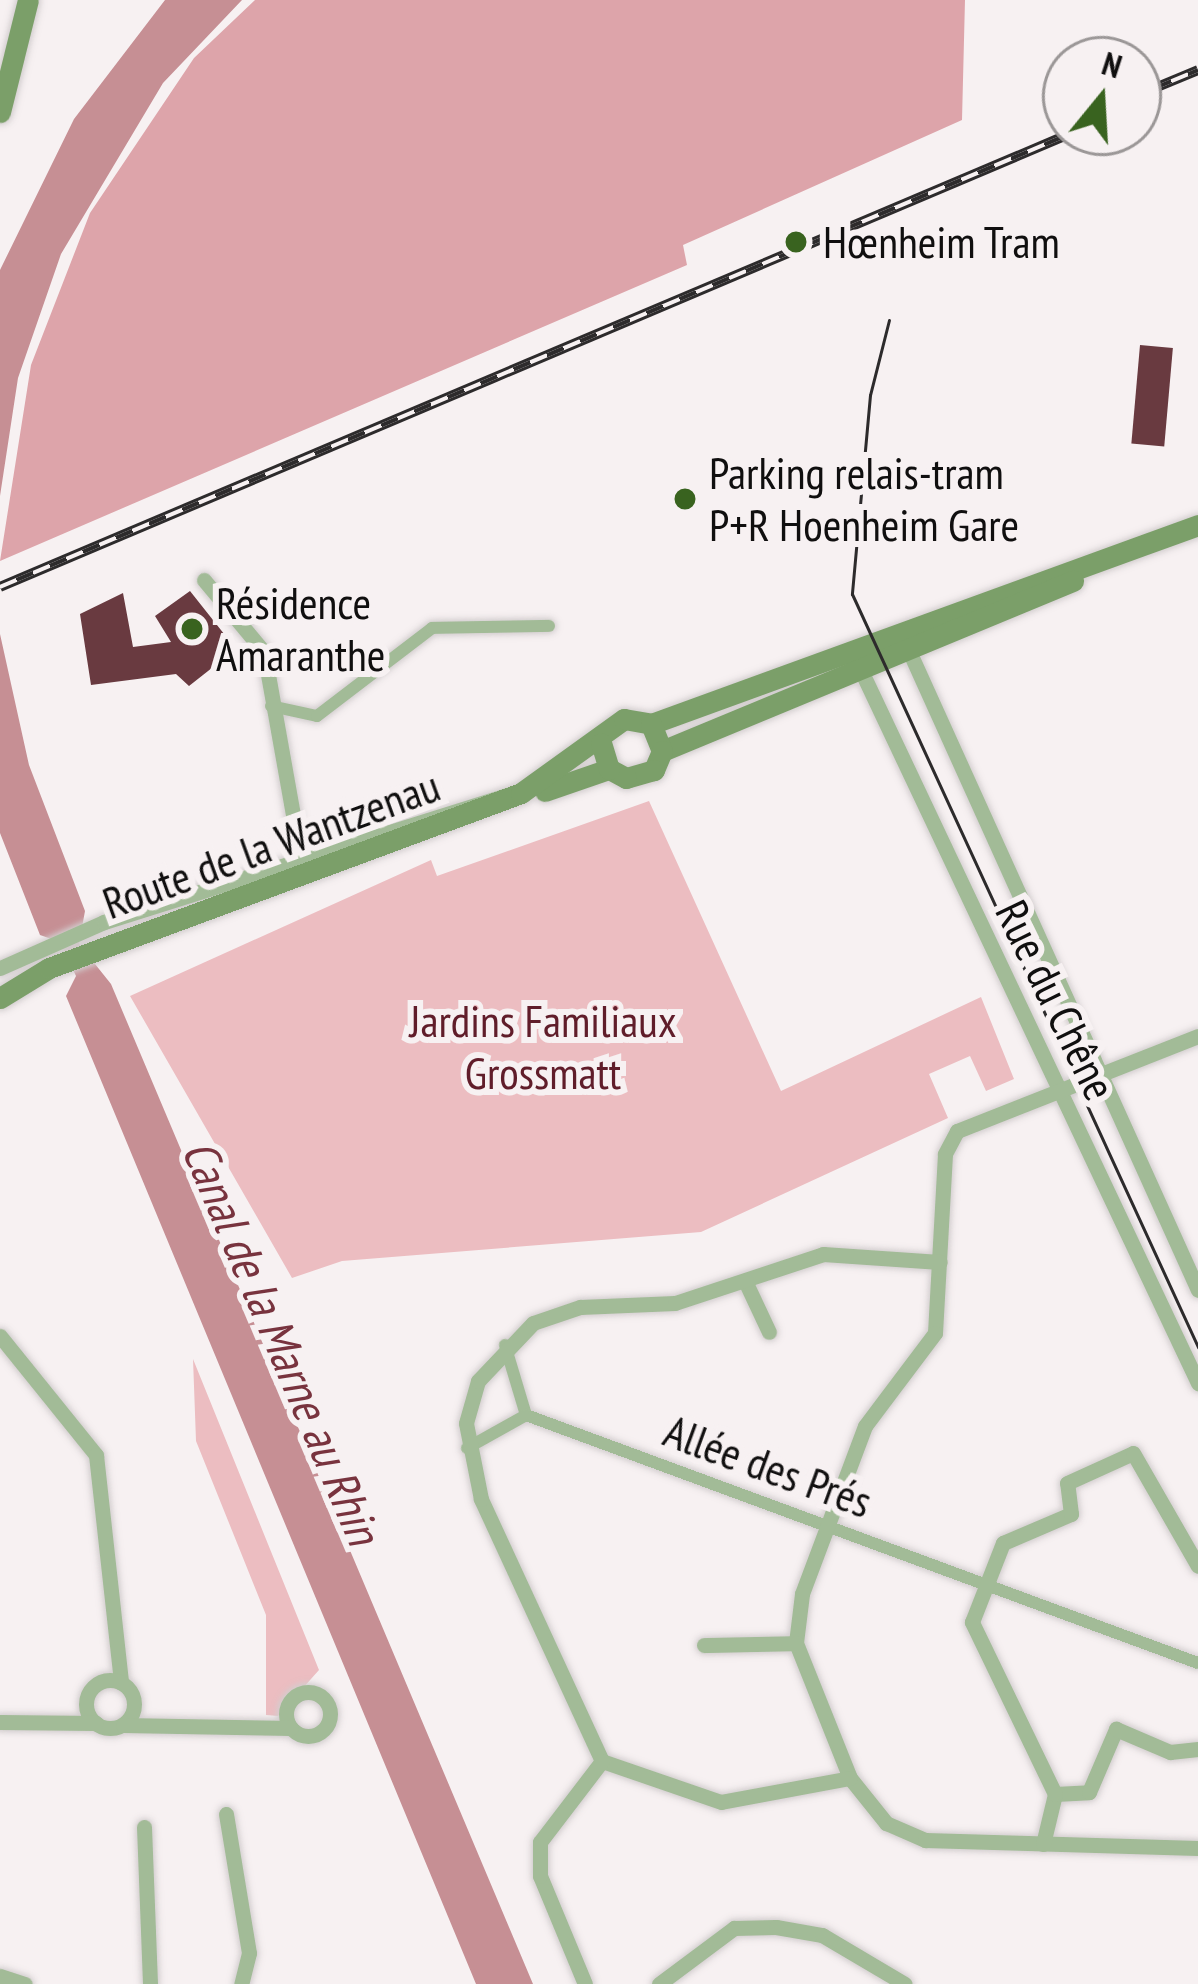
<!DOCTYPE html>
<html>
<head>
<meta charset="utf-8">
<style>
	body { margin:0 }
	#map { position:relative; width:1198px; height:1984px; overflow:hidden; background:#f7f1f2; font-family:"PT Sans Narrow",sans-serif }
	div>[style] { position:absolute }
	.green>* { inset:0; background:#ecbdc1 }
	.forest>* { inset:0; background:#dda4aa }
	.water>* { inset:0; background:#c68f94 }
	.building>* { inset:0; background:#693a40; transform-origin:0 0 }
	.roads { filter:drop-shadow(0 0 3px #d2cdce) drop-shadow(0 0 3px #d2cdce) }
	.pedestrian>* { height:12px; margin:-6px; padding:0 6px; transform-origin:6px; border-radius:6px; background:#a2bb97 }
	.minor>* { height:15px; margin:-7.5px; padding:0 7.5px; transform-origin:7.5px; border-radius:7.5px; background:#a2bb97 }
	.minor>.ring { margin:-7.5px; padding:0; box-sizing:content-box; background:none; border:15px solid #a2bb97; border-radius:50% }
	.secondary>* { height:21px; margin:-10.5px; padding:0 10.5px; transform-origin:10.5px; border-radius:10.5px; background:#7b9f69 }
	.tram>* { height:3px; margin:-1.5px; padding:0 1.5px; transform-origin:1.5px; border-radius:1.5px; background:#2d2b2c }
	.rail>* { height:10px; margin-top:-5px; transform-origin:0; background:repeating-linear-gradient(90deg,#f7f1f2 0 18px,#2d2b2c 0 36px); box-sizing:border-box; border-block:3px solid #2d2b2c }
	.dots>* { width:33px; height:33px; translate:-50% -50%; box-sizing:border-box; border:6px solid #f7f1f2; border-radius:50% }
	span { translate:-50% -50%; white-space:nowrap; text-align:center; line-height:1.15; -webkit-text-stroke:12px #f7f1f2; paint-order:stroke }
	.poi-label { font-size:45px; color:#100f0f }
	.left { translate:0 -50%; text-align:left }
	.street-label { font-size:45px; color:#100f0f }
	.park-label { font-size:45px; color:#601d2a }
	.water-label { font-size:48px; color:#78333e; font-style:italic }
	.north { position:absolute; left:1042px; top:36px; width:120px; height:120px; box-sizing:border-box; background:#f7f1f2; border:3px solid #9b9797; border-radius:50%; rotate:18deg; font-size:33px; font-weight:700; line-height:48px; text-align:center; color:#100f0f }
	.north::after { content:''; display:block; margin:auto; width:42px; height:54px; background:#39631f; clip-path:polygon(50% 0,100% 100%,50% 72%,0 100%) }
</style>
</head>
<body>
<div id="map">
	<div class="green">
		<i style="clip-path:polygon(649px 801px,781px 1091px,981px 997px,1014px 1079px,986px 1091px,970px 1056px,929px 1074px,948px 1118px,701px 1232px,342px 1261px,292px 1278px,130px 996px,431px 860px,437px 876px)"></i>
		<i style="clip-path:polygon(193px 1359px,319px 1670px,278px 1716px,266px 1715px,266px 1615px,196px 1441px)"></i>
	</div>
	<div class="forest">
		<i style="clip-path:polygon(255px 0,965px 0,962px 120px,683px 245px,687px 265px,0 561px,31px 365px,90px 213px,194px 58px)"></i>
	</div>
	<div class="water">
		<i style="clip-path:polygon(165px 0,242px 0,163px 83px,61px 254px,18px 378px,0 496px,0 270px,74px 119px)"></i>
		<i style="clip-path:polygon(0 634px,29px 765px,85px 911px,79px 944px,111px 984px,533px 1984px,476px 1984px,66px 996px,76px 976px,60px 942px,40px 935px,0 833px)"></i>
	</div>
	<div class="building">
		<i style="left:1140px;top:345px;width:33px;height:99px;rotate:5deg"></i>
		<i style="clip-path:polygon(190px 591px,236px 649px,189px 686px,176px 674px,91px 685px,80px 614px,123px 593px,133px 647px,171px 642px,155px 616px)"></i>
	</div>
	<div class="roads">
		<div class="pedestrian">
			<i style="left:271px;top:706px;width:47px;rotate:12.3deg"></i>
			<i style="left:317px;top:716px;width:145px;rotate:-37.4deg"></i>
			<i style="left:432px;top:628px;width:117px;rotate:-1deg"></i>
			<i style="left:505px;top:1345px;width:73px;rotate:73.3deg"></i>
			<i style="left:526px;top:1415px;width:716px;rotate:20.26deg"></i>
			<i style="left:467px;top:1448px;width:68px;rotate:-29.2deg"></i>
		</div>
		<div class="minor">
			<i style="left:204px;top:580px;width:94px;rotate:50.2deg"></i>
			<i style="left:264px;top:652px;width:211px;rotate:79.9deg"></i>
			<i style="left:905px;top:642px;width:711px;rotate:65.67deg"></i>
			<i style="left:857px;top:662px;width:798px;rotate:64.69deg"></i>
			<i style="left:0;top:968px;width:114px;rotate:-23.9deg"></i>
			<i style="left:104px;top:922px;width:428px;rotate:-17.5deg"></i>
			<i style="left:1198px;top:1036px;width:259px;rotate:158.5deg"></i>
			<i style="left:957px;top:1131px;width:26px;rotate:118deg"></i>
			<i style="left:945px;top:1154px;width:179px;rotate:93.2deg"></i>
			<i style="left:935px;top:1333px;width:116px;rotate:127deg"></i>
			<i style="left:865px;top:1426px;width:179px;rotate:110.6deg"></i>
			<i style="left:802px;top:1594px;width:49px;rotate:97deg"></i>
			<i style="left:796px;top:1643px;width:145px;rotate:68.2deg"></i>
			<i style="left:850px;top:1778px;width:58px;rotate:51.3deg"></i>
			<i style="left:886px;top:1823px;width:43px;rotate:23.6deg"></i>
			<i style="left:925px;top:1840px;width:273px;rotate:1.7deg"></i>
			<i style="left:746px;top:1283px;width:54px;rotate:64.9deg"></i>
			<i style="left:0;top:1336px;width:153px;rotate:51.1deg"></i>
			<i style="left:96px;top:1455px;width:229px;rotate:83.7deg"></i>
			<i style="left:704px;top:1645px;width:92px;rotate:-1.2deg"></i>
			<i class="ring" style="left:86px;top:1680px;width:33px;height:33px"></i>
			<i class="ring" style="left:286px;top:1692px;width:29px;height:29px"></i>
			<i style="left:0;top:1722px;width:96px;rotate:0.6deg"></i>
			<i style="left:123px;top:1725px;width:168px;rotate:1deg"></i>
			<i style="left:850px;top:1778px;width:131px;rotate:169.5deg"></i>
			<i style="left:721px;top:1802px;width:126px;rotate:-161deg"></i>
			<i style="left:602px;top:1761px;width:289px;rotate:-114.8deg"></i>
			<i style="left:481px;top:1499px;width:77px;rotate:-101.2deg"></i>
			<i style="left:466px;top:1423px;width:44px;rotate:-74.1deg"></i>
			<i style="left:478px;top:1381px;width:80px;rotate:-46.5deg"></i>
			<i style="left:533px;top:1323px;width:50px;rotate:-18.8deg"></i>
			<i style="left:580px;top:1307px;width:95px;rotate:-2.4deg"></i>
			<i style="left:675px;top:1303px;width:156px;rotate:-18.3deg"></i>
			<i style="left:823px;top:1254px;width:117px;rotate:3.9deg"></i>
			<i style="left:1055px;top:1794px;width:34px;rotate:-3deg"></i>
			<i style="left:1089px;top:1792px;width:69px;rotate:-66.8deg"></i>
			<i style="left:1116px;top:1729px;width:59px;rotate:23.1deg"></i>
			<i style="left:1170px;top:1752px;width:28px;rotate:-6deg"></i>
			<i style="left:226px;top:1814px;width:141px;rotate:80.6deg"></i>
			<i style="left:249px;top:1953px;width:32px;rotate:104deg"></i>
			<i style="left:144px;top:1827px;width:157px;rotate:87.8deg"></i>
			<i style="left:1043px;top:1844px;width:51px;rotate:-76.5deg"></i>
			<i style="left:1055px;top:1794px;width:191px;rotate:-115.8deg"></i>
			<i style="left:972px;top:1622px;width:85px;rotate:-68.6deg"></i>
			<i style="left:1003px;top:1543px;width:74px;rotate:-23.1deg"></i>
			<i style="left:1071px;top:1514px;width:31px;rotate:-97deg"></i>
			<i style="left:1067px;top:1483px;width:72px;rotate:-24.4deg"></i>
			<i style="left:1133px;top:1453px;width:130px;rotate:60.1deg"></i>
			<i style="left:0;top:1976px;width:26px;rotate:18deg"></i>
			<i style="left:585px;top:1984px;width:117px;rotate:-112.6deg"></i>
			<i style="left:540px;top:1876px;width:34px;rotate:-90deg"></i>
			<i style="left:540px;top:1842px;width:102px;rotate:-52.6deg"></i>
			<i style="left:659px;top:1984px;width:94px;rotate:-36.7deg"></i>
			<i style="left:734px;top:1928px;width:42px;rotate:-1.4deg"></i>
			<i style="left:776px;top:1927px;width:47px;rotate:9.9deg"></i>
			<i style="left:822px;top:1935px;width:96px;rotate:30.6deg"></i>
		</div>
		<div class="secondary">
			<i style="left:0;top:112px;width:115px;rotate:-76deg"></i>
			<i style="left:651px;top:724px;width:582px;rotate:-19.99deg"></i>
			<i style="left:662px;top:751px;width:445px;rotate:-22.5deg"></i>
			<i style="left:545px;top:791px;width:68px;rotate:-19deg"></i>
			<i style="left:0;top:998px;width:57px;rotate:-31.5deg"></i>
			<i style="left:49px;top:968px;width:503px;rotate:-20.34deg"></i>
			<i style="left:521px;top:793px;width:127px;rotate:-35.7deg"></i>
			<i style="left:624px;top:719px;width:27px;rotate:10deg"></i>
			<i style="left:651px;top:724px;width:29px;rotate:68deg"></i>
			<i style="left:662px;top:751px;width:21px;rotate:113deg"></i>
			<i style="left:654px;top:770px;width:29px;rotate:164deg"></i>
			<i style="left:626px;top:778px;width:19px;rotate:-152deg"></i>
			<i style="left:609px;top:769px;width:27px;rotate:-107deg"></i>
		</div>
	</div>
	<div class="tram">
		<i style="left:889px;top:320px;width:77px;rotate:104.2deg"></i>
		<i style="left:870px;top:395px;width:200px;rotate:95.2deg"></i>
		<i style="left:852px;top:594px;width:829px;rotate:65.32deg"></i>
	</div>
	<div class="rail">
		<i style="left:1138px;top:95px;width:65px;rotate:-22.6deg"></i>
		<i style="left:0;top:587px;width:1166px;rotate:-22.96deg"></i>
	</div>
	<div class="dots">
		<i style="left:796px;top:242px;background:#39631f"></i>
		<i style="left:685px;top:499px;background:#39631f"></i>
		<i style="left:192px;top:629px;background:#39631f"></i>
	</div>
	<div class="poi-label">
		<span class="left" style="left:823px;top:242px">Hœnheim Tram</span>
		<span class="left" style="left:709px;top:499px">Parking relais-tram<br>P+R Hoenheim Gare</span>
		<span class="left" style="left:216px;top:629px">Résidence<br>Amaranthe</span>
	</div>
	<div class="street-label">
		<span style="left:271px;top:844px;rotate:-20deg">Route de la Wantzenau</span>
		<span style="left:1056px;top:1000px;rotate:64deg">Rue du Chêne</span>
		<span style="left:768px;top:1466px;rotate:20deg">Allée des Prés</span>
	</div>
	<div class="park-label">
		<span style="left:543px;top:1047px">Jardins Familiaux<br>Grossmatt</span>
	</div>
	<div class="water-label">
		<span style="left:282px;top:1342px;rotate:67deg">Canal de la Marne au Rhin</span>
	</div>
	<div class="north">N</div>
</div>
</body>
</html>
